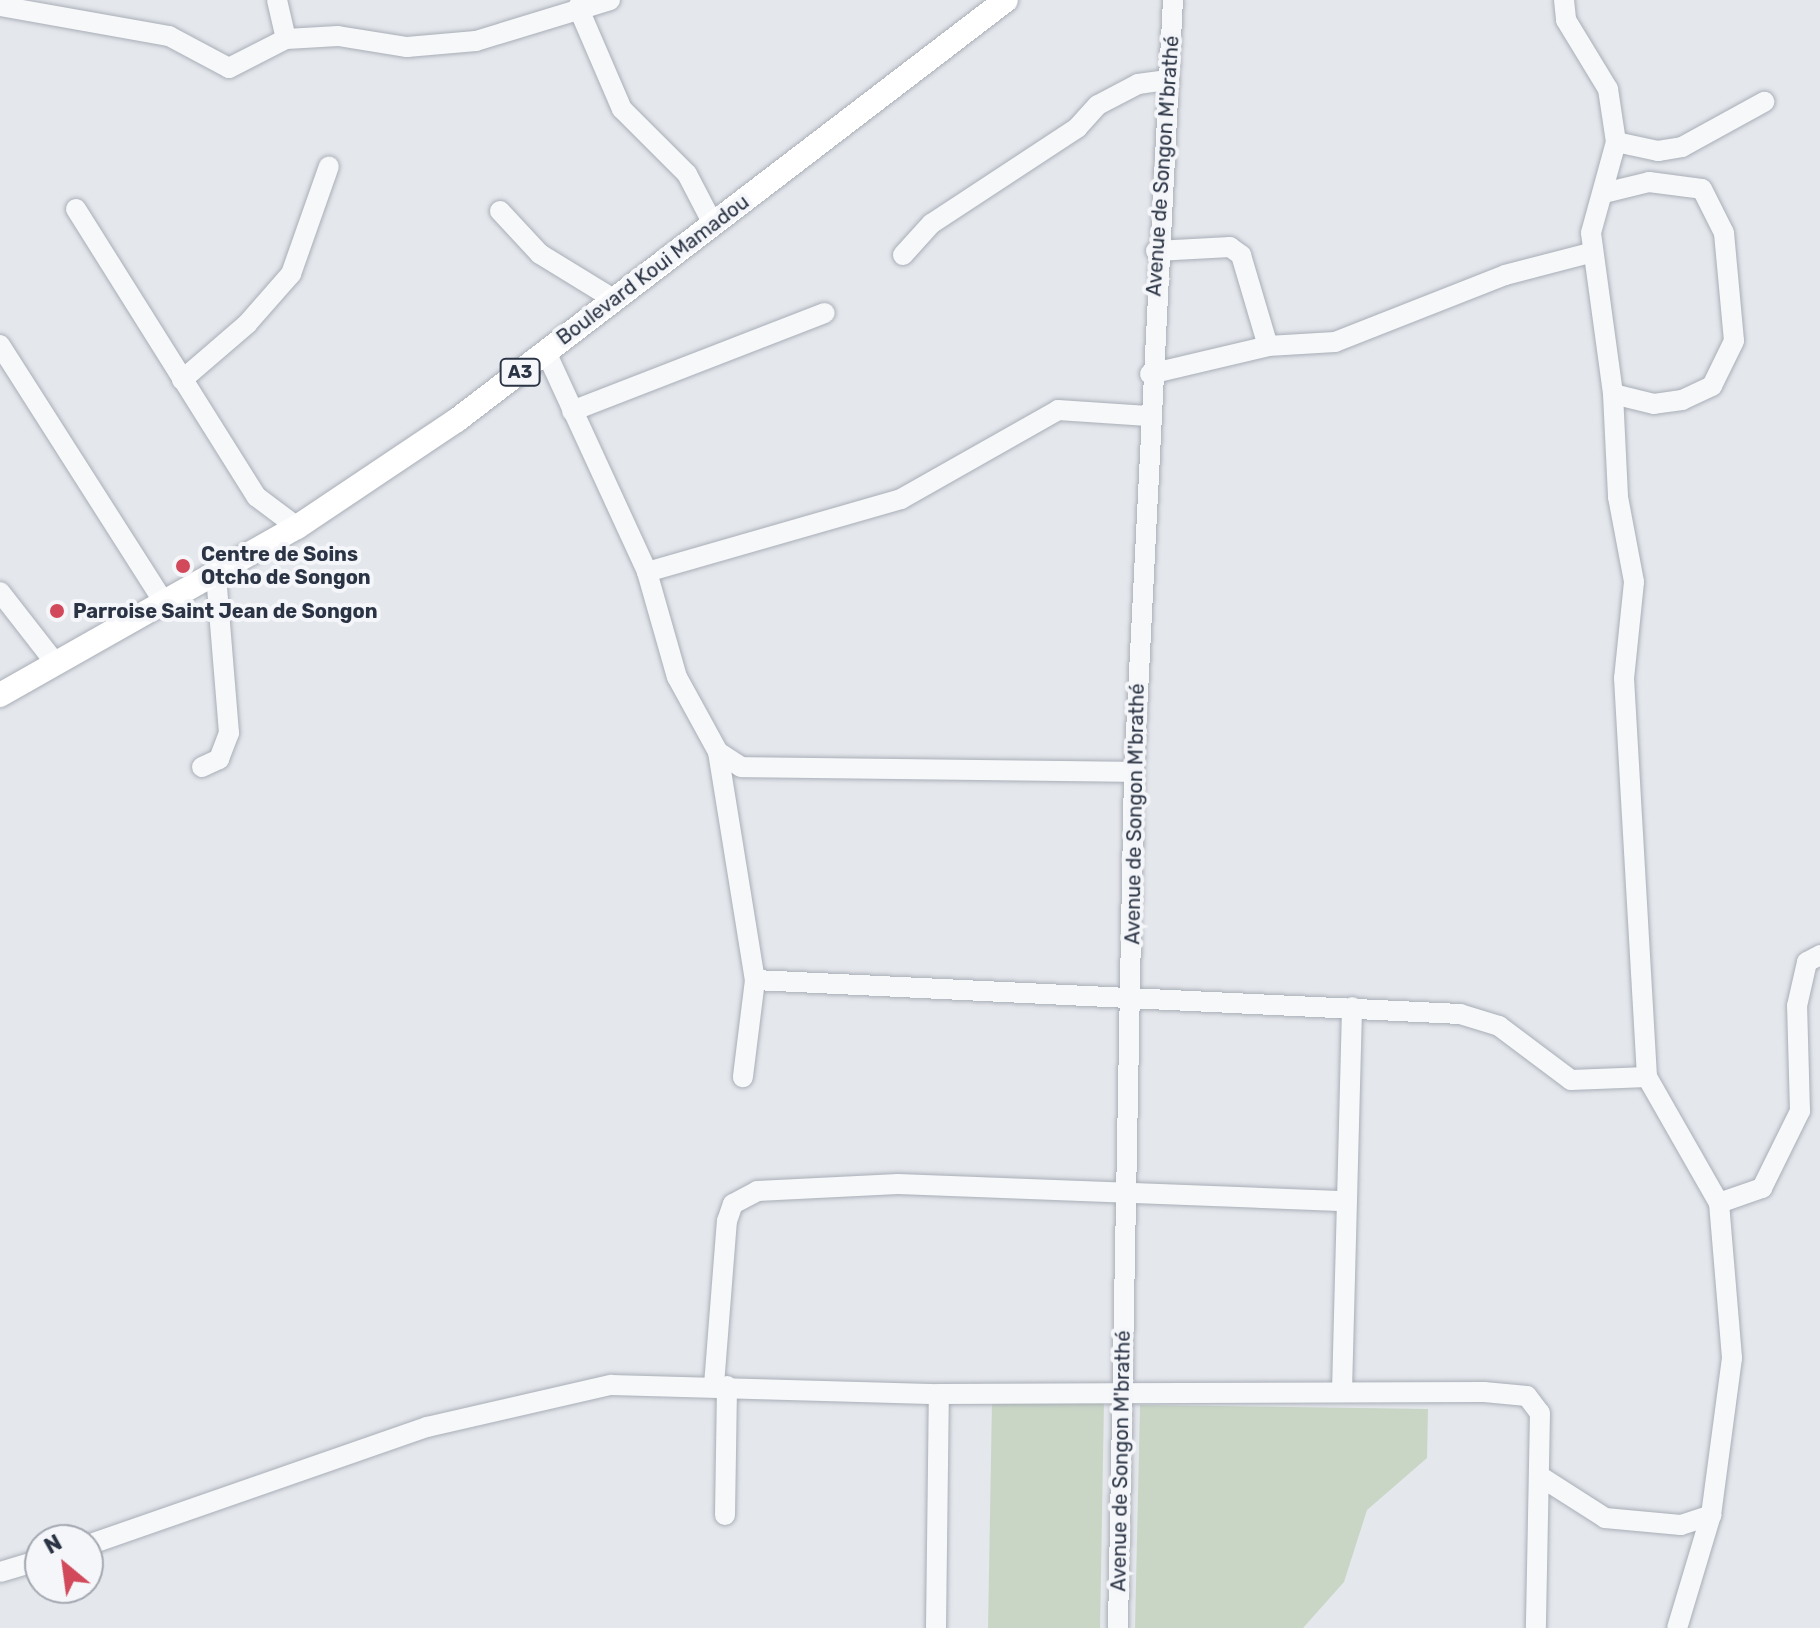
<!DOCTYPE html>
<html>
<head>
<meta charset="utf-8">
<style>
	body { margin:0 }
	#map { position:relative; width:1820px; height:1628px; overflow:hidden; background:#e4e7ec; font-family:Rubik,sans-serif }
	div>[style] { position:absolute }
	.green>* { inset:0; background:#c9d6c5; transform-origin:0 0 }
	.roads { filter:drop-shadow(0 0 2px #a9aeb7) drop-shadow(0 0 2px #a9aeb7) }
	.minor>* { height:20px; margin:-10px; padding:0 10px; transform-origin:10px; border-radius:10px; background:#f7f8fa }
	.major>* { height:24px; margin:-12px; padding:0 12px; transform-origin:12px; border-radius:12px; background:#fff }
	.dots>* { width:22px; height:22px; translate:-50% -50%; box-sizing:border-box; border:4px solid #f4f6f9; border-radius:50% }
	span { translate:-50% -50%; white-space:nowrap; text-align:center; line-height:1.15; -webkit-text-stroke:8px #f4f6f9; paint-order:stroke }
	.shield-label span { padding:2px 6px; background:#f4f6f9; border:2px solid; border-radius:6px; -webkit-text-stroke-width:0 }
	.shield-label { font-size:18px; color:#2b3445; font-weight:700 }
	.street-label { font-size:20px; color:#2b3445 }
	.poi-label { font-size:20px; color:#2b3445; font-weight:700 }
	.left { translate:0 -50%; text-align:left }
	.north { position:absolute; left:24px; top:1524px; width:80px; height:80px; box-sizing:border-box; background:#f4f6f9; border:2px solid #a4a8b1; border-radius:50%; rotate:331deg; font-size:22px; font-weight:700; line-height:32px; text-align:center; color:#2b3445 }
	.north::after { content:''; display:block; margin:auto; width:28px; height:36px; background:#d1495b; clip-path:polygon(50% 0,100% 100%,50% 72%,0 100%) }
</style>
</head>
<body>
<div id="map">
	<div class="green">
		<i style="left:992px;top:1401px;width:112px;height:227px;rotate:1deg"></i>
		<i style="clip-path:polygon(1140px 1405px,1428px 1409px,1427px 1458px,1367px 1510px,1344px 1582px,1303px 1628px,1135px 1628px)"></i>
	</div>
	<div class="roads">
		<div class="minor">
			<i style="left:277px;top:0;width:40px;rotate:77deg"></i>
			<i style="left:1564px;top:0;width:20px;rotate:84deg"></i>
			<i style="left:1566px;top:20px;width:81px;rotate:58.7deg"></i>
			<i style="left:1608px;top:89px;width:54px;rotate:81.4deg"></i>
			<i style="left:1616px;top:142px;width:94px;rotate:105.4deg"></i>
			<i style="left:1591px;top:233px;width:162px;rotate:82.2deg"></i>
			<i style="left:1613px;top:394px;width:103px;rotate:87.2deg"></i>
			<i style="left:1618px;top:497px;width:86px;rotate:79.3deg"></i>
			<i style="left:1634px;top:582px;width:97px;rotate:95.9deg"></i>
			<i style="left:1624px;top:678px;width:400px;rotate:86.7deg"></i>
			<i style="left:1647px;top:1077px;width:145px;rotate:60.3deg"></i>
			<i style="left:1719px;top:1203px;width:156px;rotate:85.2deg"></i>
			<i style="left:1732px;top:1358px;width:158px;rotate:97.6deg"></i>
			<i style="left:1711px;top:1515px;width:118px;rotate:106.7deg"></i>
			<i style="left:0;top:6px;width:172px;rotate:10.1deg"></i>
			<i style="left:169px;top:36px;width:68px;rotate:28.1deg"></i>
			<i style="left:229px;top:68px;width:64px;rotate:-27deg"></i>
			<i style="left:286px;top:39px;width:52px;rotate:-3.3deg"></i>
			<i style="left:338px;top:36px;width:70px;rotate:9.1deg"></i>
			<i style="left:407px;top:47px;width:69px;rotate:-5deg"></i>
			<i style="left:476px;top:41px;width:140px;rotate:-17deg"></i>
			<i style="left:578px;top:7px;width:111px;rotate:66.7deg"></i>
			<i style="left:622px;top:109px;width:92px;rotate:45deg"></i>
			<i style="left:687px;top:174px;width:56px;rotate:62.5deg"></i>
			<i style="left:1616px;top:142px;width:43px;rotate:12.1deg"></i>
			<i style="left:1658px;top:151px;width:24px;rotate:-9deg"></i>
			<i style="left:1682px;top:147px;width:94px;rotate:-28.8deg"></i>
			<i style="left:1604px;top:193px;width:46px;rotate:-13.7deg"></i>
			<i style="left:1649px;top:182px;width:53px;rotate:7.5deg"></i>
			<i style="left:1702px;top:189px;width:49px;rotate:63.4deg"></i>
			<i style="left:1724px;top:233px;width:108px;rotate:84.7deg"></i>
			<i style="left:1734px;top:341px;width:50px;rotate:116.1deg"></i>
			<i style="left:1712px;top:386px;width:33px;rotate:155deg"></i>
			<i style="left:1682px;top:400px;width:28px;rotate:172deg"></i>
			<i style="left:1654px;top:404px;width:42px;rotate:-166.3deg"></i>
			<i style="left:76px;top:209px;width:340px;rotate:57.9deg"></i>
			<i style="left:257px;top:497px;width:50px;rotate:36.9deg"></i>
			<i style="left:500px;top:211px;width:59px;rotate:47.1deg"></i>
			<i style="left:540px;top:254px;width:88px;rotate:31.5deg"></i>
			<i style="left:1156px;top:251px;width:74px;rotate:-3.1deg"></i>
			<i style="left:1230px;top:247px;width:14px;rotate:36deg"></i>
			<i style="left:1241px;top:255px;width:95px;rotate:73.5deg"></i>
			<i style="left:903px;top:255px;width:42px;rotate:-47.9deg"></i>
			<i style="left:931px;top:224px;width:175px;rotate:-33.3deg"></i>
			<i style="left:1077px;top:128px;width:31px;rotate:-48deg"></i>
			<i style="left:1098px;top:105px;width:45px;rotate:-27.7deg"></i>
			<i style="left:1138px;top:84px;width:30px;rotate:-8deg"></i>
			<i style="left:0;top:345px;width:307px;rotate:57.5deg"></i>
			<i style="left:546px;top:352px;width:242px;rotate:65.3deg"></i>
			<i style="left:647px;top:572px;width:109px;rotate:74.1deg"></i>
			<i style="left:677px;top:677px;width:85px;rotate:61.3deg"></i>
			<i style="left:718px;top:752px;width:27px;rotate:33deg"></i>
			<i style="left:741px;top:767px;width:393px;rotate:0.7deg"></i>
			<i style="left:1150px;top:374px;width:121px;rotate:-13.3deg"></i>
			<i style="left:1268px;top:346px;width:67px;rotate:-3.4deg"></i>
			<i style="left:1335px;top:342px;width:183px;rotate:-21.5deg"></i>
			<i style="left:1505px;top:275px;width:91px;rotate:-14.6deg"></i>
			<i style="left:182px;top:380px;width:86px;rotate:-40.7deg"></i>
			<i style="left:247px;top:324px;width:67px;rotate:-48.7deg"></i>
			<i style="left:291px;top:274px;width:114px;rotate:-70.6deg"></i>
			<i style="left:572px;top:411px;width:271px;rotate:-21.2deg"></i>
			<i style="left:647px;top:572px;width:264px;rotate:-16deg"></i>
			<i style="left:901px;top:499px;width:180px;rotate:-29.5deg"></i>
			<i style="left:1058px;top:410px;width:90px;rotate:3.8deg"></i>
			<i style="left:0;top:592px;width:91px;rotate:52.1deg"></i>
			<i style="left:718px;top:752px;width:231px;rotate:80.8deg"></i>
			<i style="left:755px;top:980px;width:98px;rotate:97.1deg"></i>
			<i style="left:202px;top:767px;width:19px;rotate:-25deg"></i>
			<i style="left:219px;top:759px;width:28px;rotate:-69deg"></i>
			<i style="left:229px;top:733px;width:160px;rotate:-94.7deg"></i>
			<i style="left:755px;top:980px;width:706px;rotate:2.76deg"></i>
			<i style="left:1460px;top:1014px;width:41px;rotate:17.1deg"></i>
			<i style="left:1499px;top:1026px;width:90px;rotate:36.9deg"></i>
			<i style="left:1571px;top:1080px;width:76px;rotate:-2.3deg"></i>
			<i style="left:1719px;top:1203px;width:46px;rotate:-19.2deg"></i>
			<i style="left:1762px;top:1188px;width:86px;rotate:-63.7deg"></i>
			<i style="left:1800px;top:1111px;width:105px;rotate:-91.6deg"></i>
			<i style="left:1797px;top:1006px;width:45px;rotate:-77.2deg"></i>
			<i style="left:1807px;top:962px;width:15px;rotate:-28deg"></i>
			<i style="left:714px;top:1385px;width:165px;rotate:-85.5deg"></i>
			<i style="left:727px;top:1221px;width:18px;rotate:-71deg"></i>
			<i style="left:733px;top:1204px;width:27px;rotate:-28deg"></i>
			<i style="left:757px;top:1191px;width:141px;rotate:-2.8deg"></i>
			<i style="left:898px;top:1184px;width:448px;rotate:2.2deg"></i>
			<i style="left:1342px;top:1391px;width:384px;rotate:-88.5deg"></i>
			<i style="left:1541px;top:1477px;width:76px;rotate:32.6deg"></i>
			<i style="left:1605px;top:1518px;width:76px;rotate:5.3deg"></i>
			<i style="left:1681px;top:1525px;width:32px;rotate:-18deg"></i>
			<i style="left:725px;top:1515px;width:129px;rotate:-89.1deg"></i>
			<i style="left:88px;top:1545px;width:359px;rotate:-19.2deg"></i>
			<i style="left:427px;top:1427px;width:189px;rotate:-12.9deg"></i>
			<i style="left:611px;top:1385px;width:328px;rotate:1.6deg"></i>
			<i style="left:939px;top:1394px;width:545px;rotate:-0.21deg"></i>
			<i style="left:1484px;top:1392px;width:43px;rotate:5.3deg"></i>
			<i style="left:1527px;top:1396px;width:21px;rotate:53deg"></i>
			<i style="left:1540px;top:1413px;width:215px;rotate:91.1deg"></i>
			<i style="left:0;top:1572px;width:42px;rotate:-16.7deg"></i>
			<i style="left:936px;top:1628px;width:234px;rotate:-89.3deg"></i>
			<i style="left:1118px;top:1628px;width:856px;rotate:-88.93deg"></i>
			<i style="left:1134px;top:772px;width:773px;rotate:-87.11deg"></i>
		</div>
		<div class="major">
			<i style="left:0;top:695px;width:341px;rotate:-29.5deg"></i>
			<i style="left:297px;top:527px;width:192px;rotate:-33.8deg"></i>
			<i style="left:457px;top:420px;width:691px;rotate:-37.42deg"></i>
		</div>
	</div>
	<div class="dots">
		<i style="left:183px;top:566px;background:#d1495b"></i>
		<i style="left:57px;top:611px;background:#d1495b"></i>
	</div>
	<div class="shield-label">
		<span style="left:520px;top:372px">A3</span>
	</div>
	<div class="street-label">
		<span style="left:1163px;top:166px;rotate:-86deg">Avenue de Songon M'brathé</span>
		<span style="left:653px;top:270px;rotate:-37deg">Boulevard Koui Mamadou</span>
		<span style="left:1135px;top:814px;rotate:-89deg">Avenue de Songon M'brathé</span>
		<span style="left:1121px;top:1461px;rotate:-89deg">Avenue de Songon M'brathé</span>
	</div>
	<div class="poi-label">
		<span class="left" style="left:201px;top:566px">Centre de Soins<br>Otcho de Songon</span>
		<span class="left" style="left:73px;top:611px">Parroise Saint Jean de Songon</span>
	</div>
	<div class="north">N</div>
</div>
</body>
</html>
